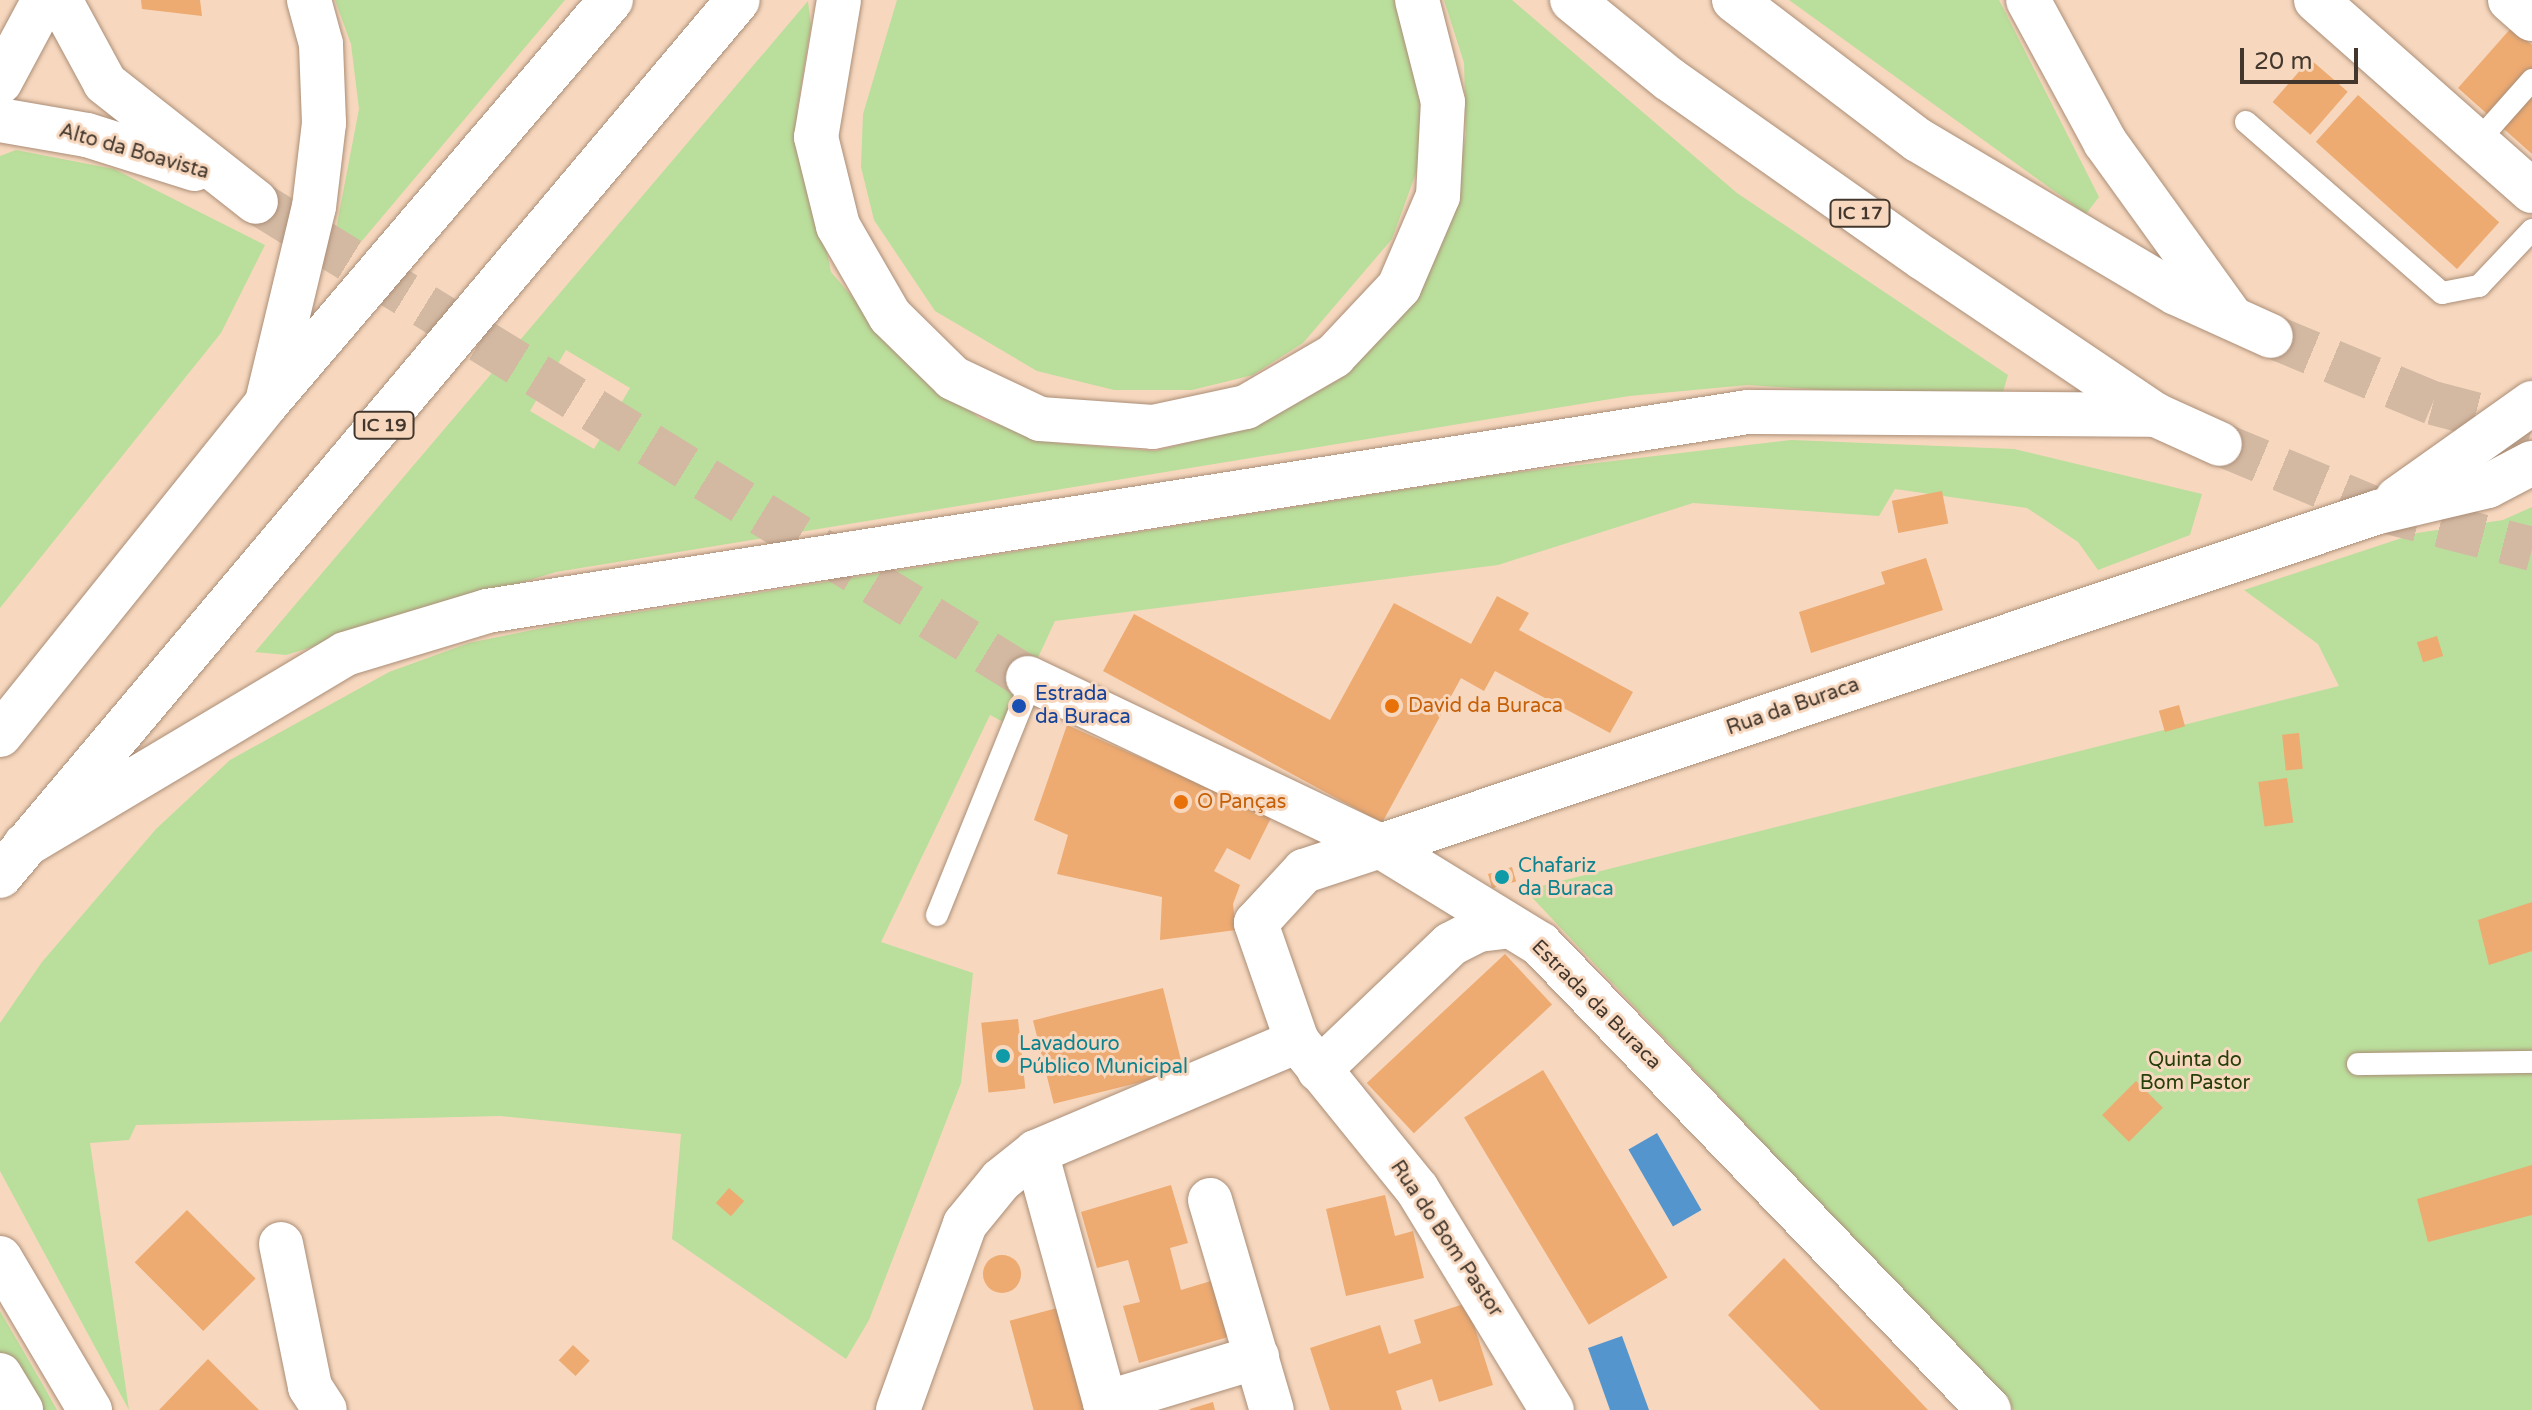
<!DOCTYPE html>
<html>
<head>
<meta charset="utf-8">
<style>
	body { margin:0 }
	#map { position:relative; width:2532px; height:1410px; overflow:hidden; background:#f7d8bf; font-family:"Varela Round",sans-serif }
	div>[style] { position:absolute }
	.green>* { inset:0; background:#bade9b }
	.water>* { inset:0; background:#5595cd; transform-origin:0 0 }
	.building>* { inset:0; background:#edaa71; transform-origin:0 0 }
	.round { border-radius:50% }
	.secondary-tunnel>* { height:44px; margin-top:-22px; transform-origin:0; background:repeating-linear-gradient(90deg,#d3b8a2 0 44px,transparent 0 66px) }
	.highway-tunnel>* { height:44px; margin-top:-22px; transform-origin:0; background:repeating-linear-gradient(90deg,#d3b8a2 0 44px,transparent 0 66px) }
	.roads { filter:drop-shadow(0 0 2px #ab8e77) drop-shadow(0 0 2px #ab8e77) }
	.lane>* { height:22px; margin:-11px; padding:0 11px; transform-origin:11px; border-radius:11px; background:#fff }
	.street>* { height:44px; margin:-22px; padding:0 22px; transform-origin:22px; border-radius:22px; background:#fff }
	.secondary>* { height:44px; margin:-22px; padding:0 22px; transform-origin:22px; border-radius:22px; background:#fff }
	.highway>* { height:44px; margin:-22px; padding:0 22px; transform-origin:22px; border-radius:22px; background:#fff }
	.dots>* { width:22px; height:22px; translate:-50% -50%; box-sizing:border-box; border:4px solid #f7d8bf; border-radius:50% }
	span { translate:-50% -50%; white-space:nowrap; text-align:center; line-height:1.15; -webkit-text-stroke:6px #f7d8bf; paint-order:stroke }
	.shield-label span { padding:2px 6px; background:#f7d8bf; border:2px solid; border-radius:6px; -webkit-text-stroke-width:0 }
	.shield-label { font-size:18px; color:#43372d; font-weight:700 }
	.street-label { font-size:20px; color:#43372d }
	.transit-label { font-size:20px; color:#164399 }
	.left { translate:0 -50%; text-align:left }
	.food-label { font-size:20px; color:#c56008 }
	.culture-label { font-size:20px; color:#0d838f }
	.park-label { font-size:20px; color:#263e09 }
	.scale { position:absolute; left:2240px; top:48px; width:118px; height:36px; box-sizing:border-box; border:4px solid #43372d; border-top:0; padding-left:10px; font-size:24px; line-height:28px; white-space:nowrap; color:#43372d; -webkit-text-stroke:6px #f7d8bf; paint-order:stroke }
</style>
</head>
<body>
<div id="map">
	<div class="green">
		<i style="clip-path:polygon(335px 0,565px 0,339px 268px,328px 271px,359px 109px,351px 44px)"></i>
		<i style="clip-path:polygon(897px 0,1395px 0,1420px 72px,1420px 162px,1392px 239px,1303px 343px,1253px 375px,1192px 390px,1114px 390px,1037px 371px,935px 311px,874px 220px,861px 167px,863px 114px)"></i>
		<i style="clip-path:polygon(evenodd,1444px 0,1512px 0,1737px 193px,2008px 375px,2000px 402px,1748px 385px,1629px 396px,556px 572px,286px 655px,255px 652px,808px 1px,811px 25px,797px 111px,831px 272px,899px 351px,979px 418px,1057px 443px,1155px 451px,1259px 425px,1343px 377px,1406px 305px,1450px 214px,1466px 135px,1464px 63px,1444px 0,566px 350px,630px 388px,594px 449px,530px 411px,566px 350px)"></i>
		<i style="clip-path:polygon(1789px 0,1999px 0,2099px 197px,2086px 214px)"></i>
		<i style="clip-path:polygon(16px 150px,114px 169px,265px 245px,221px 333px,0 608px,0 156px)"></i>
		<i style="clip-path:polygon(1791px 440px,2014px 449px,2202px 494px,2190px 535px,2098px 570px,2078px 542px,2027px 508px,1895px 489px,1879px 516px,1693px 503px,1498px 565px,1055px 621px,1007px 724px,990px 715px,881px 942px,973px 973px,961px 1083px,869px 1320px,846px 1359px,672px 1239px,681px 1134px,500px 1116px,136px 1125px,129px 1140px,90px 1143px,129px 1410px,0 1171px,0 1023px,42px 962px,156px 829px,230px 760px,389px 672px,469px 643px,557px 625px,1495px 475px)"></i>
		<i style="clip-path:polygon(2532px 507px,2532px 1410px,2014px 1410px,1525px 890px,2339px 686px,2318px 644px,2244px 590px,2417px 533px,2503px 520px)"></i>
		<i style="clip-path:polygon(0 1311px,43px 1385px,57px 1410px,0 1410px)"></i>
	</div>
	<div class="water">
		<i style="left:1657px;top:1133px;width:89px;height:33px;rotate:60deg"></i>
		<i style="clip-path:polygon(1622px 1336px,1649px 1410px,1610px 1410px,1588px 1348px)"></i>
	</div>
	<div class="building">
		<i style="clip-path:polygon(141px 0,200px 0,202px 16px,142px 9px)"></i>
		<i style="clip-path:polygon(2512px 27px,2532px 45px,2532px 154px,2458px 88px)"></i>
		<i style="left:2310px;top:59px;width:50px;height:57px;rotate:41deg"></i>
		<i style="left:2358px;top:95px;width:190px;height:63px;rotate:42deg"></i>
		<i style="left:1942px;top:491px;width:33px;height:51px;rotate:79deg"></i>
		<i style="clip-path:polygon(1926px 558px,1943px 610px,1811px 653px,1799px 612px,1885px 584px,1881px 572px)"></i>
		<i style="clip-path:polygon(1497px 596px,1529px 613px,1519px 630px,1633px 692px,1610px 733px,1495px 671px,1484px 691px,1461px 678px,1382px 823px,1103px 671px,1134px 614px,1330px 720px,1394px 603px,1471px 644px)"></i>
		<i style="left:2437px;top:636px;width:21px;height:21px;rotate:73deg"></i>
		<i style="left:2179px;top:705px;width:22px;height:21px;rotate:74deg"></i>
		<i style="clip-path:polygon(1067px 725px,1272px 816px,1250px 860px,1227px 848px,1214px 871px,1240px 885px,1233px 904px,1236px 930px,1160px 940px,1162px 897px,1057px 874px,1068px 835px,1034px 820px)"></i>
		<i style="left:2299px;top:733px;width:36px;height:17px;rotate:84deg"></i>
		<i style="left:2287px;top:778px;width:45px;height:29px;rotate:82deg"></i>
		<i style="left:1512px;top:867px;width:15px;height:25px;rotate:74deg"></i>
		<i style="clip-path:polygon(2532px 902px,2532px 951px,2489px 965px,2478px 920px)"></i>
		<i style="left:1505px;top:954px;width:69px;height:189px;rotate:47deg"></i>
		<i style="left:1163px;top:988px;width:86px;height:134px;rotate:76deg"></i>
		<i style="left:1018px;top:1019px;width:70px;height:37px;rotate:84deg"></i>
		<i style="left:1543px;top:1070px;width:242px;height:92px;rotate:59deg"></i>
		<i style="left:2136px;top:1081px;width:38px;height:48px;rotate:45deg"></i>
		<i style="clip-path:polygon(2532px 1165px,2532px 1215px,2428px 1242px,2417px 1199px)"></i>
		<i style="clip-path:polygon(1171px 1185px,1188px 1243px,1170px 1248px,1181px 1290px,1211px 1281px,1228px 1337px,1139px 1363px,1123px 1306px,1140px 1302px,1128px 1260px,1097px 1268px,1081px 1212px)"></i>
		<i style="left:729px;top:1188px;width:20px;height:20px;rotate:41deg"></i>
		<i style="clip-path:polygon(1385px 1195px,1395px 1236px,1413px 1231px,1424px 1278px,1346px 1296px,1326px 1209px)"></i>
		<i style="left:187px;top:1210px;width:97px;height:74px;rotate:45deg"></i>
		<i class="round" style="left:983px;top:1255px;width:38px;height:38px"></i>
		<i style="clip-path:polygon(1784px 1258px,1928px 1410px,1820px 1410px,1728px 1315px)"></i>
		<i style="clip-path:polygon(1467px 1303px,1493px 1385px,1439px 1402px,1432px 1379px,1396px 1391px,1402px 1410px,1330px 1410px,1310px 1348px,1380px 1325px,1389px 1354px,1421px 1343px,1414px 1320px)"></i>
		<i style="left:1057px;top:1308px;width:106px;height:49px;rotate:75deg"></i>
		<i style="left:573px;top:1345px;width:23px;height:21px;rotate:43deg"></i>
		<i style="clip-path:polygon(208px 1359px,259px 1410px,159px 1410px)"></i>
		<i style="clip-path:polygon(1213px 1402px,1215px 1410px,1190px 1410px,1190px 1409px)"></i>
	</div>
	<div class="secondary-tunnel">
		<i style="left:256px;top:202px;width:907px;rotate:31.66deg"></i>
	</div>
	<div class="highway-tunnel">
		<i style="left:2271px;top:336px;width:175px;rotate:22.5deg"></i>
		<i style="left:2433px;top:403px;width:102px;rotate:14.7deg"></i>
		<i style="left:2220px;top:444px;width:169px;rotate:22.6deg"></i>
		<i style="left:2376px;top:509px;width:161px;rotate:14.4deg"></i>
	</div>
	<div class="roads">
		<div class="lane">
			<i style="left:2246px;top:122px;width:260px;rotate:41.1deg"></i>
			<i style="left:2442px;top:293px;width:38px;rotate:-11deg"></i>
			<i style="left:2479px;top:286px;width:77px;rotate:-46.6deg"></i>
			<i style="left:2477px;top:142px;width:83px;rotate:-48.4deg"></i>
			<i style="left:937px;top:915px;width:253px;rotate:-68deg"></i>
			<i style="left:2358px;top:1064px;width:174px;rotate:-0.7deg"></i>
		</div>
		<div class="street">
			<i style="left:2510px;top:0;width:29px;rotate:41deg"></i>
			<i style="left:1297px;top:1041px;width:191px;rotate:51deg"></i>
			<i style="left:1417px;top:1189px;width:259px;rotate:58.6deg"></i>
			<i style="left:1319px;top:1070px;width:182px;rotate:-43.7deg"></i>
			<i style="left:1451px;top:944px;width:31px;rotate:-27deg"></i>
			<i style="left:1479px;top:930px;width:31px;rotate:-7deg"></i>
			<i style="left:1036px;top:1152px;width:268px;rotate:74.6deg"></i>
			<i style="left:1210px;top:1200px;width:219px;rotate:73.6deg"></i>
			<i style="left:281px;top:1244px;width:146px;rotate:78.5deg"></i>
			<i style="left:310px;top:1387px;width:27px;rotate:57deg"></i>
			<i style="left:0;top:1258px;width:177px;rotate:59.4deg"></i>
			<i style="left:0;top:1375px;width:41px;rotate:59deg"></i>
			<i style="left:1105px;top:1403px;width:159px;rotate:-16.8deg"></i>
			<i style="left:898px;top:1410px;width:198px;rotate:-70.2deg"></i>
			<i style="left:965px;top:1224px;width:57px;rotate:-50.7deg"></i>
			<i style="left:1001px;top:1180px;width:45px;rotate:-38.7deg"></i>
			<i style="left:1036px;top:1152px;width:284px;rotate:-23deg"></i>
			<i style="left:1297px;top:1041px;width:125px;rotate:-109.2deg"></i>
			<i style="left:1256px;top:923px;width:71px;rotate:-47.3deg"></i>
			<i style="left:1304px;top:871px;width:80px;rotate:-18.2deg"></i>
			<i style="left:1380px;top:846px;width:188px;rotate:31.5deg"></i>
			<i style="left:1540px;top:944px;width:647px;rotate:46.06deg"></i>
		</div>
		<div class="secondary">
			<i style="left:60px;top:0;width:94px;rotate:61.5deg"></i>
			<i style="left:105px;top:83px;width:192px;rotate:38.2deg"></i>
			<i style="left:2316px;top:0;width:288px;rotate:41.5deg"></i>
			<i style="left:0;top:82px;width:93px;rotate:-61.8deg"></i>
			<i style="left:0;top:120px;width:88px;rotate:9.8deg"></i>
			<i style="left:87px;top:135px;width:113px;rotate:17.5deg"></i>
			<i style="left:2397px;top:499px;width:166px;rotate:-35.4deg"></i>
			<i style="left:1028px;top:678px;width:390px;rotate:25.5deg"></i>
			<i style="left:1380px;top:846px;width:1052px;rotate:-18.5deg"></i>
			<i style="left:2378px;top:512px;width:113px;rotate:-13.3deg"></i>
			<i style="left:2488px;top:486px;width:50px;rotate:-27.6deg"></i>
		</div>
		<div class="highway">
			<i style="left:839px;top:0;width:139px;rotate:99.5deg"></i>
			<i style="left:816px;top:137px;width:92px;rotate:76.1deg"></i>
			<i style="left:838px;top:226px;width:104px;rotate:60deg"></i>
			<i style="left:890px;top:316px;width:88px;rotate:44.5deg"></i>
			<i style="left:953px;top:378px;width:96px;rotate:25.2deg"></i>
			<i style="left:1040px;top:419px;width:113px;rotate:4deg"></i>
			<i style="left:1153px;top:427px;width:95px;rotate:-12.1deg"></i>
			<i style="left:1246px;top:407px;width:102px;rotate:-30.1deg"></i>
			<i style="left:1334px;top:356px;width:95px;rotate:-46.7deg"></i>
			<i style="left:1399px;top:287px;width:99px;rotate:-66.8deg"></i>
			<i style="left:1438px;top:196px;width:94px;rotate:-87deg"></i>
			<i style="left:1443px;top:102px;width:105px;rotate:-104.3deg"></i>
			<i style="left:1572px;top:0;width:125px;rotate:39.2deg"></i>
			<i style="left:1669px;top:79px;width:311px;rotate:35.2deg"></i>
			<i style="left:1923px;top:258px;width:281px;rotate:34deg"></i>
			<i style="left:2156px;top:415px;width:70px;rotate:24.4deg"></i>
			<i style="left:1734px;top:0;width:231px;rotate:37.3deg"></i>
			<i style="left:1918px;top:140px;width:300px;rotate:30.7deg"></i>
			<i style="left:2176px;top:293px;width:104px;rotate:24.4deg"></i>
			<i style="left:2028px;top:0;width:162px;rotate:61.5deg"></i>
			<i style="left:2105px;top:142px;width:216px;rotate:54.2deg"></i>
			<i style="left:268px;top:398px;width:196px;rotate:-76.5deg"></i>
			<i style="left:314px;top:207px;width:85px;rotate:-83.2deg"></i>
			<i style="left:324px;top:123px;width:79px;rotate:-92.2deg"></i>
			<i style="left:321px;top:44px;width:46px;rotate:-105.3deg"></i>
			<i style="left:0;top:735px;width:426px;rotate:-51.2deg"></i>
			<i style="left:267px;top:403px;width:530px;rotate:-49.52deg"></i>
			<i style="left:25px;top:845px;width:373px;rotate:-30.8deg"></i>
			<i style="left:345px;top:654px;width:148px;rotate:-16.8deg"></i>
			<i style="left:487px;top:611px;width:1276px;rotate:-8.97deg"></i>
			<i style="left:1747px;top:412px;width:409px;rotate:0.4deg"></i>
			<i style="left:0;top:876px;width:1145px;rotate:-49.89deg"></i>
		</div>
	</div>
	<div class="dots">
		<i style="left:1019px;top:706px;background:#1a4fb4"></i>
		<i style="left:1392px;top:706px;background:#e8710a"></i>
		<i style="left:1181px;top:802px;background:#e8710a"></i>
		<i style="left:1502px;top:877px;background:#0f9aa8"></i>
		<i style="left:1003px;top:1056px;background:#0f9aa8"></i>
	</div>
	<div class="shield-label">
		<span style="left:1860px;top:213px">IC 17</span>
		<span style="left:384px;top:425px">IC 19</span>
	</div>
	<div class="street-label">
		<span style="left:134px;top:152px;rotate:16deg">Alto da Boavista</span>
		<span style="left:1793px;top:707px;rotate:-19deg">Rua da Buraca</span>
		<span style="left:1596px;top:1005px;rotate:45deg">Estrada da Buraca</span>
		<span style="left:1446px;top:1239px;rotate:56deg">Rua do Bom Pastor</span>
	</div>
	<div class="transit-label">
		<span class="left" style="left:1035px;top:706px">Estrada<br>da Buraca</span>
	</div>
	<div class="food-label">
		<span class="left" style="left:1408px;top:706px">David da Buraca</span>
		<span class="left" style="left:1197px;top:802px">O Panças</span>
	</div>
	<div class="culture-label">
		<span class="left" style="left:1518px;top:878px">Chafariz<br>da Buraca</span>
		<span class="left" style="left:1019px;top:1056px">Lavadouro<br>Público Municipal</span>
	</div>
	<div class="park-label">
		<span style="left:2195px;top:1072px">Quinta do<br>Bom Pastor</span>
	</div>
	<div class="scale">20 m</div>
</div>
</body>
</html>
